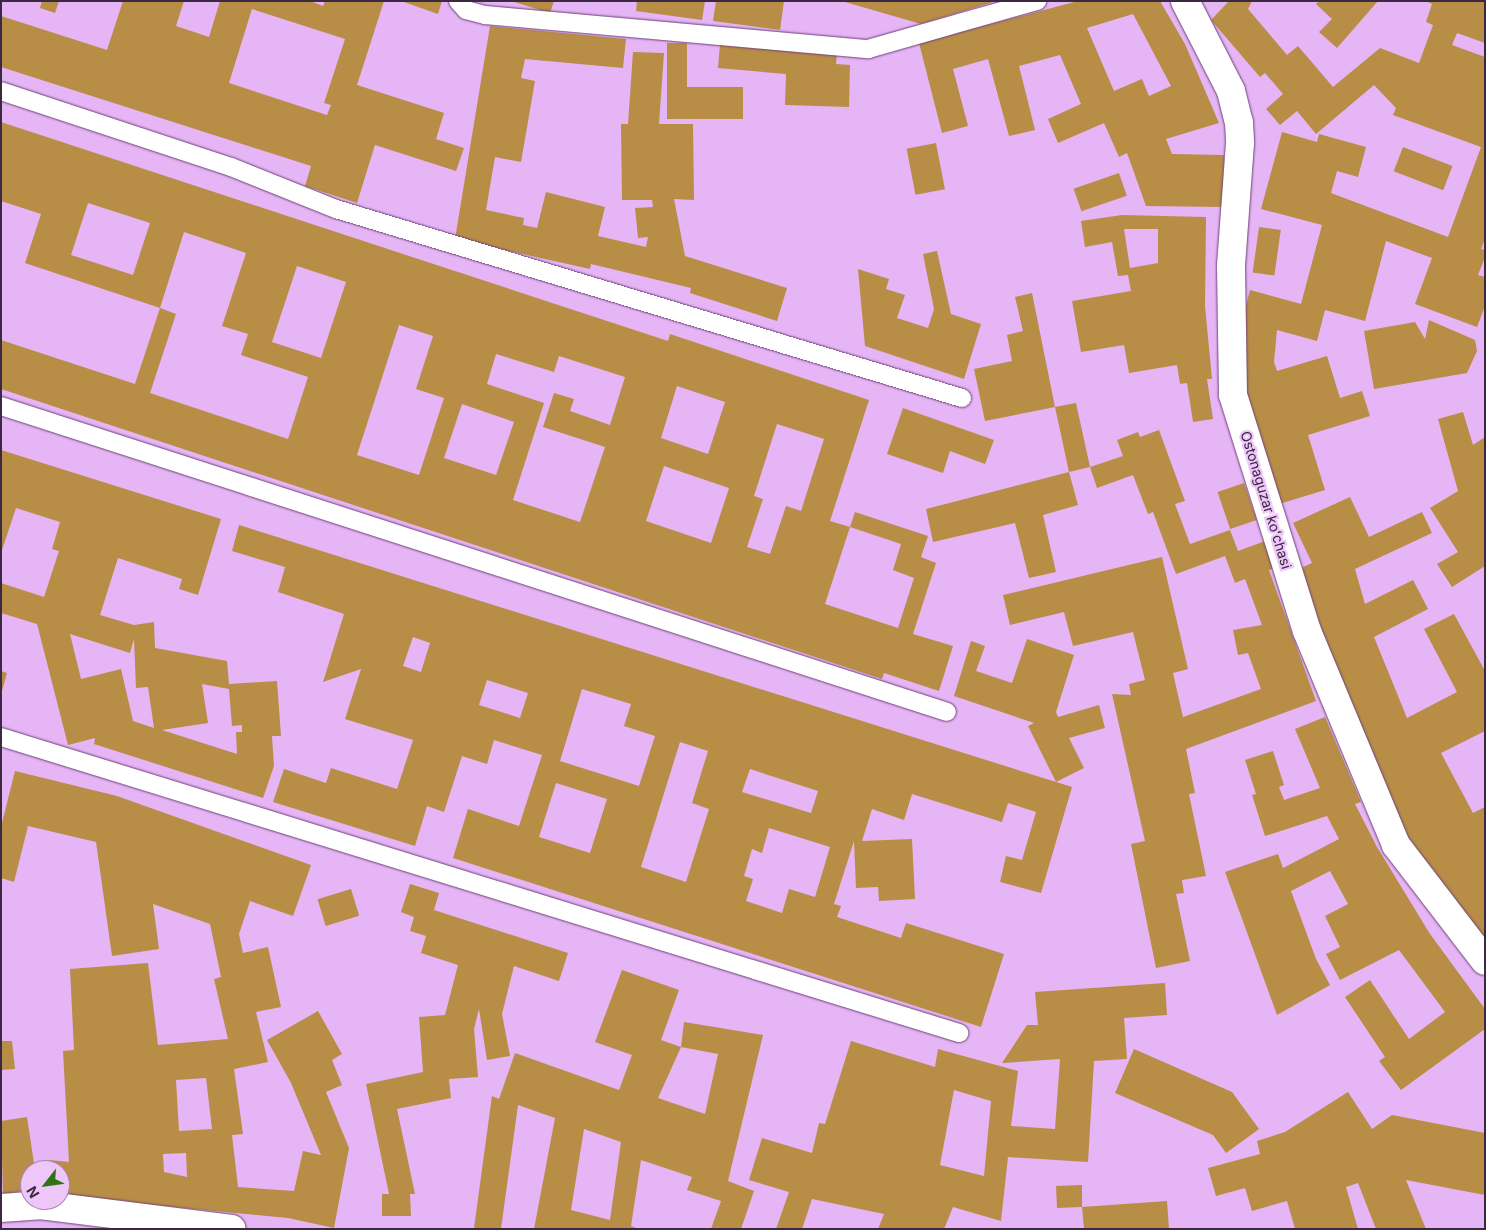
<!DOCTYPE html>
<html>
<head>
<meta charset="utf-8">
<style>
	body { margin:0 }
	#map { position:relative; width:1486px; height:1230px; overflow:hidden; background:#e6b5f5; font-family:Inter,sans-serif }
	div>[style] { position:absolute }
	.building>* { inset:0; background:#b88d46; transform-origin:0 0 }
	.roads { filter:drop-shadow(0 0 1px #6d4179) drop-shadow(0 0 1px #6d4179) }
	.service>* { height:18px; margin:-9px; padding:0 9px; transform-origin:9px; border-radius:9px; background:#fff }
	.minor>* { height:28px; margin:-14px; padding:0 14px; transform-origin:14px; border-radius:14px; background:#fff }
	span { translate:-50% -50%; white-space:nowrap; text-align:center; line-height:1.15; -webkit-text-stroke:4.5px #eec6fa; paint-order:stroke }
	.street-label { font-size:14px; color:#3b2841 }
	.frame { position:absolute; inset:0; border:2px solid #3b2841; pointer-events:none }
	.north { position:absolute; left:20px; top:1160px; width:50px; height:50px; box-sizing:border-box; background:#eec6fa; border:1px solid #a687b0; border-radius:50%; rotate:240deg; font-size:14px; font-weight:700; line-height:20px; text-align:center; color:#3b2841 }
	.north::after { content:''; display:block; margin:auto; width:18px; height:22px; background:#307311; clip-path:polygon(50% 0,100% 100%,50% 72%,0 100%) }
</style>
</head>
<body>
<div id="map">
	<div class="building">
		<i style="clip-path:polygon(42px 1px,59px 1px,55px 13px,40px 8px)"></i>
		<i style="clip-path:polygon(evenodd,123px 1px,184px 1px,176px 26px,209px 37px,220px 1px,310px 1px,323px 6px,325px 1px,384px 1px,357px 85px,444px 113px,436px 139px,464px 148px,456px 171px,375px 145px,357px 203px,305px 186px,311px 166px,1px 67px,1px 16px,107px 50px,123px 1px,252px 9px,345px 39px,324px 103px,331px 105px,327px 115px,229px 83px,252px 9px)"></i>
		<i style="clip-path:polygon(401px 1px,442px 1px,438px 14px)"></i>
		<i style="clip-path:polygon(511px 1px,554px 1px,550px 13px)"></i>
		<i style="clip-path:polygon(637px 1px,705px 1px,702px 20px,636px 11px)"></i>
		<i style="clip-path:polygon(716px 1px,784px 1px,780px 30px,713px 21px)"></i>
		<i style="clip-path:polygon(996px 1px,921px 24px,845px 2px,845px 1px)"></i>
		<i style="clip-path:polygon(evenodd,1078px 1px,1160px 1px,1185px 44px,1219px 123px,1166px 139px,1172px 154px,1224px 155px,1223px 207px,1146px 206px,1127px 153px,1119px 157px,1104px 123px,1058px 143px,1048px 119px,1081px 104px,1060px 55px,1019px 66px,1035px 130px,1009px 136px,988px 59px,953px 69px,968px 126px,942px 133px,919px 43px,1078px 1px,1133px 14px,1171px 86px,1149px 96px,1142px 79px,1114px 91px,1087px 28px,1133px 14px)"></i>
		<i style="clip-path:polygon(1229px 1px,1252px 1px,1248px 9px,1287px 55px,1298px 46px,1333px 87px,1380px 48px,1419px 63px,1433px 25px,1426px 22px,1432px 4px,1426px 1px,1485px 1px,1485px 43px,1457px 33px,1452px 45px,1485px 57px,1485px 239px,1481px 249px,1485px 250px,1485px 257px,1478px 275px,1485px 277px,1485px 306px,1477px 327px,1415px 304px,1432px 258px,1386px 241px,1365px 321px,1325px 310px,1317px 341px,1277px 330px,1274px 362px,1277px 371px,1327px 356px,1340px 398px,1362px 391px,1370px 416px,1308px 435px,1325px 490px,1276px 505px,1238px 370px,1242px 321px,1250px 290px,1301px 304px,1322px 225px,1261px 209px,1282px 132px,1317px 142px,1319px 134px,1366px 147px,1358px 177px,1337px 171px,1331px 193px,1448px 237px,1481px 147px,1393px 115px,1396px 108px,1374px 85px,1316px 134px,1297px 111px,1280px 125px,1266px 109px,1283px 94px,1265px 73px,1260px 77px,1211px 20px)"></i>
		<i style="clip-path:polygon(1319px 1px,1378px 1px,1337px 48px,1319px 32px,1332px 19px,1316px 4px)"></i>
		<i style="clip-path:polygon(490px 26px,626px 39px,623px 68px,525px 59px,521px 78px,535px 81px,521px 162px,495px 157px,486px 210px,524px 218px,523px 225px,537px 228px,546px 192px,605px 207px,598px 236px,646px 247px,648px 237px,638px 238px,635px 208px,653px 207px,652px 200px,622px 200px,621px 124px,628px 124px,633px 52px,664px 53px,659px 124px,693px 124px,694px 200px,674px 199px,685px 256px,787px 288px,777px 321px,690px 293px,691px 288px,591px 264px,590px 269px,455px 239px)"></i>
		<i style="clip-path:polygon(667px 43px,687px 43px,687px 87px,743px 87px,743px 119px,667px 119px)"></i>
		<i style="clip-path:polygon(720px 44px,837px 52px,836px 64px,850px 65px,849px 107px,785px 105px,786px 74px,718px 68px)"></i>
		<i style="clip-path:polygon(evenodd,1px 122px,668px 341px,670px 334px,869px 400px,830px 521px,850px 527px,855px 512px,928px 536px,921px 557px,936px 563px,913px 634px,953px 646px,939px 691px,884px 673px,882px 679px,1px 389px,1px 340px,135px 384px,160px 308px,25px 263px,41px 214px,1px 201px,1px 122px,88px 203px,150px 223px,133px 275px,71px 255px,88px 203px,1px 122px,184px 232px,246px 253px,222px 326px,248px 334px,241px 355px,308px 377px,288px 439px,150px 393px,176px 314px,160px 308px,184px 232px,1px 122px,297px 266px,346px 282px,321px 358px,272px 342px,297px 266px,1px 122px,399px 325px,433px 336px,416px 389px,444px 398px,419px 475px,357px 455px,399px 325px,1px 122px,496px 354px,554px 372px,559px 356px,625px 377px,610px 425px,570px 411px,574px 399px,554px 393px,543px 427px,605px 447px,580px 522px,513px 500px,544px 403px,487px 384px,496px 354px,1px 122px,677px 386px,725px 402px,708px 454px,661px 438px,677px 386px,1px 122px,462px 404px,514px 422px,496px 475px,444px 458px,462px 404px,1px 122px,777px 424px,824px 439px,801px 511px,786px 506px,770px 554px,747px 547px,763px 499px,754px 496px,777px 424px,1px 122px,664px 466px,729px 488px,711px 543px,646px 521px,664px 466px,1px 122px,850px 527px,901px 544px,893px 570px,914px 578px,898px 628px,825px 604px,850px 527px)"></i>
		<i style="left:936px;top:143px;width:47px;height:30px;rotate:79deg"></i>
		<i style="left:1403px;top:147px;width:53px;height:26px;rotate:21deg"></i>
		<i style="left:1119px;top:173px;width:24px;height:48px;rotate:71deg"></i>
		<i style="clip-path:polygon(evenodd,1122px 215px,1206px 217px,1205px 306px,1212px 379px,1207px 379px,1213px 419px,1193px 422px,1187px 383px,1180px 384px,1177px 365px,1129px 373px,1124px 345px,1081px 352px,1072px 301px,1131px 291px,1128px 275px,1118px 276px,1112px 242px,1085px 247px,1081px 221px,1122px 215px,1124px 229px,1158px 229px,1158px 263px,1130px 268px,1124px 229px)"></i>
		<i style="left:1259px;top:227px;width:22px;height:46px;rotate:8deg"></i>
		<i style="clip-path:polygon(937px 251px,951px 314px,981px 324px,964px 379px,865px 346px,858px 269px,889px 279px,886px 289px,905px 295px,897px 318px,928px 328px,934px 309px,923px 254px)"></i>
		<i style="clip-path:polygon(1032px 293px,1055px 407px,1076px 403px,1090px 467px,1123px 456px,1117px 440px,1138px 432px,1140px 437px,1159px 430px,1185px 501px,1175px 504px,1190px 544px,1230px 530px,1238px 551px,1268px 540px,1278px 567px,1269px 570px,1316px 701px,1186px 749px,1195px 793px,1189px 794px,1206px 876px,1182px 880px,1184px 893px,1176px 894px,1190px 961px,1156px 968px,1131px 844px,1145px 841px,1112px 694px,1131px 695px,1129px 684px,1145px 680px,1133px 632px,1073px 646px,1064px 612px,1010px 625px,1003px 595px,1162px 557px,1188px 669px,1173px 673px,1183px 717px,1261px 689px,1248px 653px,1238px 655px,1233px 630px,1262px 625px,1245px 579px,1235px 583px,1225px 556px,1176px 574px,1153px 512px,1148px 514px,1133px 475px,1097px 488px,1090px 467px,1069px 472px,1055px 407px,985px 421px,974px 369px,1012px 361px,1007px 335px,1023px 331px,1015px 297px)"></i>
		<i style="clip-path:polygon(1429px 320px,1475px 340px,1477px 351px,1467px 373px,1374px 389px,1364px 331px,1415px 322px,1425px 339px)"></i>
		<i style="clip-path:polygon(903px 408px,994px 440px,985px 464px,950px 451px,943px 473px,887px 454px)"></i>
		<i style="clip-path:polygon(1463px 412px,1473px 445px,1485px 437px,1485px 566px,1452px 587px,1437px 564px,1458px 552px,1430px 508px,1458px 491px,1438px 419px)"></i>
		<i style="clip-path:polygon(evenodd,1px 450px,221px 519px,198px 595px,179px 589px,182px 579px,118px 558px,100px 615px,134px 625px,154px 622px,155px 648px,227px 661px,229px 684px,277px 681px,281px 736px,272px 736px,274px 766px,263px 798px,94px 744px,95px 738px,68px 745px,37px 624px,1px 613px,1px 583px,44px 597px,59px 551px,52px 549px,60px 522px,16px 508px,1px 553px,1px 450px,70px 634px,130px 653px,134px 639px,136px 688px,148px 687px,154px 728px,133px 721px,121px 669px,81px 679px,70px 634px,1px 450px,202px 684px,229px 689px,232px 726px,242px 725px,242px 732px,236px 732px,237px 754px,162px 730px,208px 723px,202px 684px)"></i>
		<i style="clip-path:polygon(1069px 472px,1078px 505px,1043px 515px,1056px 572px,1029px 578px,1015px 523px,933px 542px,926px 509px)"></i>
		<i style="left:1244px;top:483px;width:39px;height:28px;rotate:71deg"></i>
		<i style="clip-path:polygon(1350px 497px,1369px 537px,1422px 512px,1432px 533px,1355px 569px,1365px 604px,1413px 580px,1428px 609px,1374px 637px,1407px 718px,1457px 692px,1424px 629px,1454px 614px,1485px 671px,1485px 731px,1441px 753px,1473px 813px,1485px 807px,1485px 950px,1425px 871px,1372px 768px,1326px 656px,1301px 568px,1312px 563px,1293px 523px)"></i>
		<i style="clip-path:polygon(evenodd,239px 525px,1072px 787px,1041px 893px,1000px 882px,1006px 856px,1022px 860px,1036px 812px,1008px 803px,1002px 822px,912px 794px,904px 820px,872px 809px,862px 841px,912px 839px,915px 899px,879px 901px,878px 887px,856px 888px,854px 841px,834px 904px,841px 906px,837px 917px,901px 938px,906px 923px,1004px 954px,981px 1027px,453px 858px,468px 809px,519px 826px,542px 755px,494px 740px,487px 764px,462px 756px,444px 812px,427px 806px,415px 846px,273px 802px,284px 769px,326px 783px,331px 768px,397px 789px,413px 740px,345px 719px,361px 669px,323px 682px,344px 614px,278px 592px,285px 567px,232px 551px,239px 525px,413px 637px,430px 643px,421px 672px,403px 666px,413px 637px,239px 525px,487px 680px,528px 693px,520px 718px,479px 705px,487px 680px,239px 525px,582px 689px,631px 704px,624px 726px,655px 736px,639px 786px,560px 761px,582px 689px,239px 525px,680px 742px,708px 751px,692px 803px,709px 809px,686px 882px,641px 867px,680px 742px,239px 525px,750px 769px,818px 791px,811px 813px,742px 792px,750px 769px,239px 525px,556px 783px,607px 799px,590px 853px,539px 837px,556px 783px,239px 525px,769px 828px,830px 847px,815px 897px,789px 889px,782px 913px,746px 901px,753px 879px,744px 876px,752px 849px,762px 853px,769px 828px)"></i>
		<i style="clip-path:polygon(1027px 639px,1074px 655px,1056px 712px,1058px 717px,1099px 705px,1105px 728px,1069px 738px,1084px 768px,1056px 782px,1028px 726px,1034px 723px,954px 696px,971px 641px,985px 646px,976px 671px,1012px 683px)"></i>
		<i style="clip-path:polygon(1px 671px,7px 673px,2px 691px,1px 691px)"></i>
		<i style="clip-path:polygon(1325px 717px,1361px 802px,1355px 804px,1377px 847px,1430px 934px,1485px 1009px,1485px 1029px,1401px 1090px,1379px 1061px,1385px 1057px,1345px 997px,1370px 980px,1409px 1039px,1445px 1012px,1399px 950px,1340px 980px,1326px 954px,1340px 947px,1325px 916px,1348px 904px,1330px 871px,1291px 891px,1316px 959px,1330px 985px,1277px 1015px,1225px 872px,1278px 854px,1283px 868px,1339px 839px,1327px 816px,1265px 836px,1252px 795px,1256px 794px,1245px 760px,1273px 751px,1284px 785px,1279px 787px,1284px 800px,1320px 788px,1295px 729px)"></i>
		<i style="clip-path:polygon(evenodd,15px 771px,117px 796px,311px 865px,293px 916px,250px 901px,239px 934px,243px 953px,268px 947px,281px 1007px,256px 1012px,268px 1062px,234px 1069px,243px 1134px,232px 1135px,238px 1187px,294px 1191px,303px 1151px,321px 1155px,291px 1083px,267px 1040px,318px 1011px,342px 1054px,332px 1060px,342px 1085px,326px 1092px,349px 1148px,334px 1228px,288px 1218px,60px 1196px,60px 1170px,48px 1170px,49px 1160px,69px 1162px,63px 1051px,74px 1050px,70px 969px,148px 963px,158px 1045px,228px 1039px,214px 979px,221px 977px,210px 924px,153px 904px,159px 949px,112px 956px,96px 842px,28px 826px,14px 882px,1px 878px,1px 827px,15px 771px,206px 1078px,212px 1129px,179px 1131px,176px 1080px,206px 1078px,15px 771px,186px 1153px,187px 1177px,164px 1172px,163px 1154px,186px 1153px)"></i>
		<i style="clip-path:polygon(410px 884px,439px 893px,434px 910px,568px 953px,559px 981px,514px 966px,502px 1014px,510px 1056px,487px 1060px,479px 1009px,474px 1029px,478px 1077px,449px 1079px,451px 1098px,397px 1109px,415px 1194px,410px 1194px,411px 1216px,382px 1216px,382px 1194px,389px 1194px,366px 1084px,423px 1072px,419px 1017px,445px 1015px,458px 965px,421px 953px,426px 936px,410px 931px,414px 917px,401px 912px)"></i>
		<i style="left:351px;top:889px;width:28px;height:35px;rotate:73deg"></i>
		<i style="clip-path:polygon(evenodd,622px 970px,679px 990px,661px 1040px,681px 1047px,684px 1022px,763px 1035px,728px 1181px,754px 1191px,741px 1229px,711px 1229px,721px 1201px,687px 1190px,692px 1177px,641px 1160px,631px 1226px,639px 1229px,534px 1229px,555px 1118px,518px 1105px,501px 1229px,474px 1228px,492px 1096px,499px 1099px,515px 1053px,619px 1090px,632px 1055px,595px 1042px,622px 970px,681px 1047px,718px 1054px,705px 1114px,658px 1098px,681px 1047px,622px 970px,584px 1129px,621px 1142px,610px 1220px,571px 1210px,584px 1129px)"></i>
		<i style="clip-path:polygon(evenodd,1165px 983px,1167px 1015px,1124px 1018px,1127px 1059px,1094px 1061px,1088px 1162px,1008px 1157px,1001px 1221px,953px 1207px,944px 1229px,878px 1229px,884px 1214px,812px 1199px,802px 1229px,776px 1229px,789px 1192px,749px 1180px,762px 1138px,812px 1153px,819px 1123px,825px 1124px,851px 1041px,935px 1067px,938px 1049px,1018px 1071px,1011px 1126px,1055px 1129px,1060px 1059px,1002px 1063px,1027px 1025px,1038px 1025px,1035px 992px,1165px 983px,954px 1090px,991px 1101px,984px 1176px,940px 1165px,954px 1090px)"></i>
		<i style="clip-path:polygon(1px 1041px,12px 1041px,15px 1069px,1px 1070px)"></i>
		<i style="clip-path:polygon(1134px 1049px,1232px 1092px,1259px 1129px,1226px 1153px,1213px 1135px,1115px 1093px)"></i>
		<i style="clip-path:polygon(1348px 1092px,1372px 1129px,1392px 1115px,1485px 1133px,1485px 1195px,1406px 1180px,1426px 1229px,1376px 1229px,1358px 1183px,1346px 1187px,1358px 1229px,1295px 1229px,1287px 1201px,1252px 1211px,1245px 1188px,1216px 1196px,1208px 1168px,1260px 1154px,1257px 1141px,1285px 1132px)"></i>
		<i style="clip-path:polygon(27px 1117px,35px 1170px,30px 1170px,30px 1190px,3px 1194px,1px 1121px)"></i>
		<i style="clip-path:polygon(1082px 1185px,1082px 1207px,1167px 1201px,1169px 1229px,1084px 1229px,1082px 1207px,1057px 1208px,1056px 1186px)"></i>
	</div>
	<div class="roads">
		<div class="service">
			<i style="left:458px;top:1px;width:12px;rotate:48deg"></i>
			<i style="left:466px;top:10px;width:20px;rotate:15deg"></i>
			<i style="left:485px;top:15px;width:385px;rotate:5.1deg"></i>
			<i style="left:868px;top:49px;width:176px;rotate:-15.9deg"></i>
			<i style="left:1px;top:91px;width:242px;rotate:18.3deg"></i>
			<i style="left:231px;top:167px;width:113px;rotate:21.8deg"></i>
			<i style="left:336px;top:209px;width:654px;rotate:16.8deg"></i>
			<i style="left:1px;top:406px;width:994px;rotate:17.92deg"></i>
			<i style="left:1px;top:737px;width:1003px;rotate:17.17deg"></i>
		</div>
		<div class="minor">
			<i style="left:1185px;top:1px;width:101px;rotate:62.9deg"></i>
			<i style="left:1231px;top:91px;width:32px;rotate:76deg"></i>
			<i style="left:1239px;top:122px;width:21px;rotate:87deg"></i>
			<i style="left:1240px;top:143px;width:124px;rotate:94.2deg"></i>
			<i style="left:1231px;top:267px;width:128px;rotate:89.1deg"></i>
			<i style="left:1233px;top:395px;width:247px;rotate:72.6deg"></i>
			<i style="left:1307px;top:631px;width:232px;rotate:67.4deg"></i>
			<i style="left:1396px;top:845px;width:146px;rotate:52.5deg"></i>
			<i style="left:1px;top:1208px;width:39px;rotate:-4deg"></i>
			<i style="left:40px;top:1205px;width:193px;rotate:7.1deg"></i>
		</div>
	</div>
	<div class="street-label">
		<span style="left:1266px;top:500px;rotate:73deg">Ostonaguzar koʻchasi</span>
	</div>
	<div class="frame"></div>
	<div class="north">N</div>
</div>
</body>
</html>
